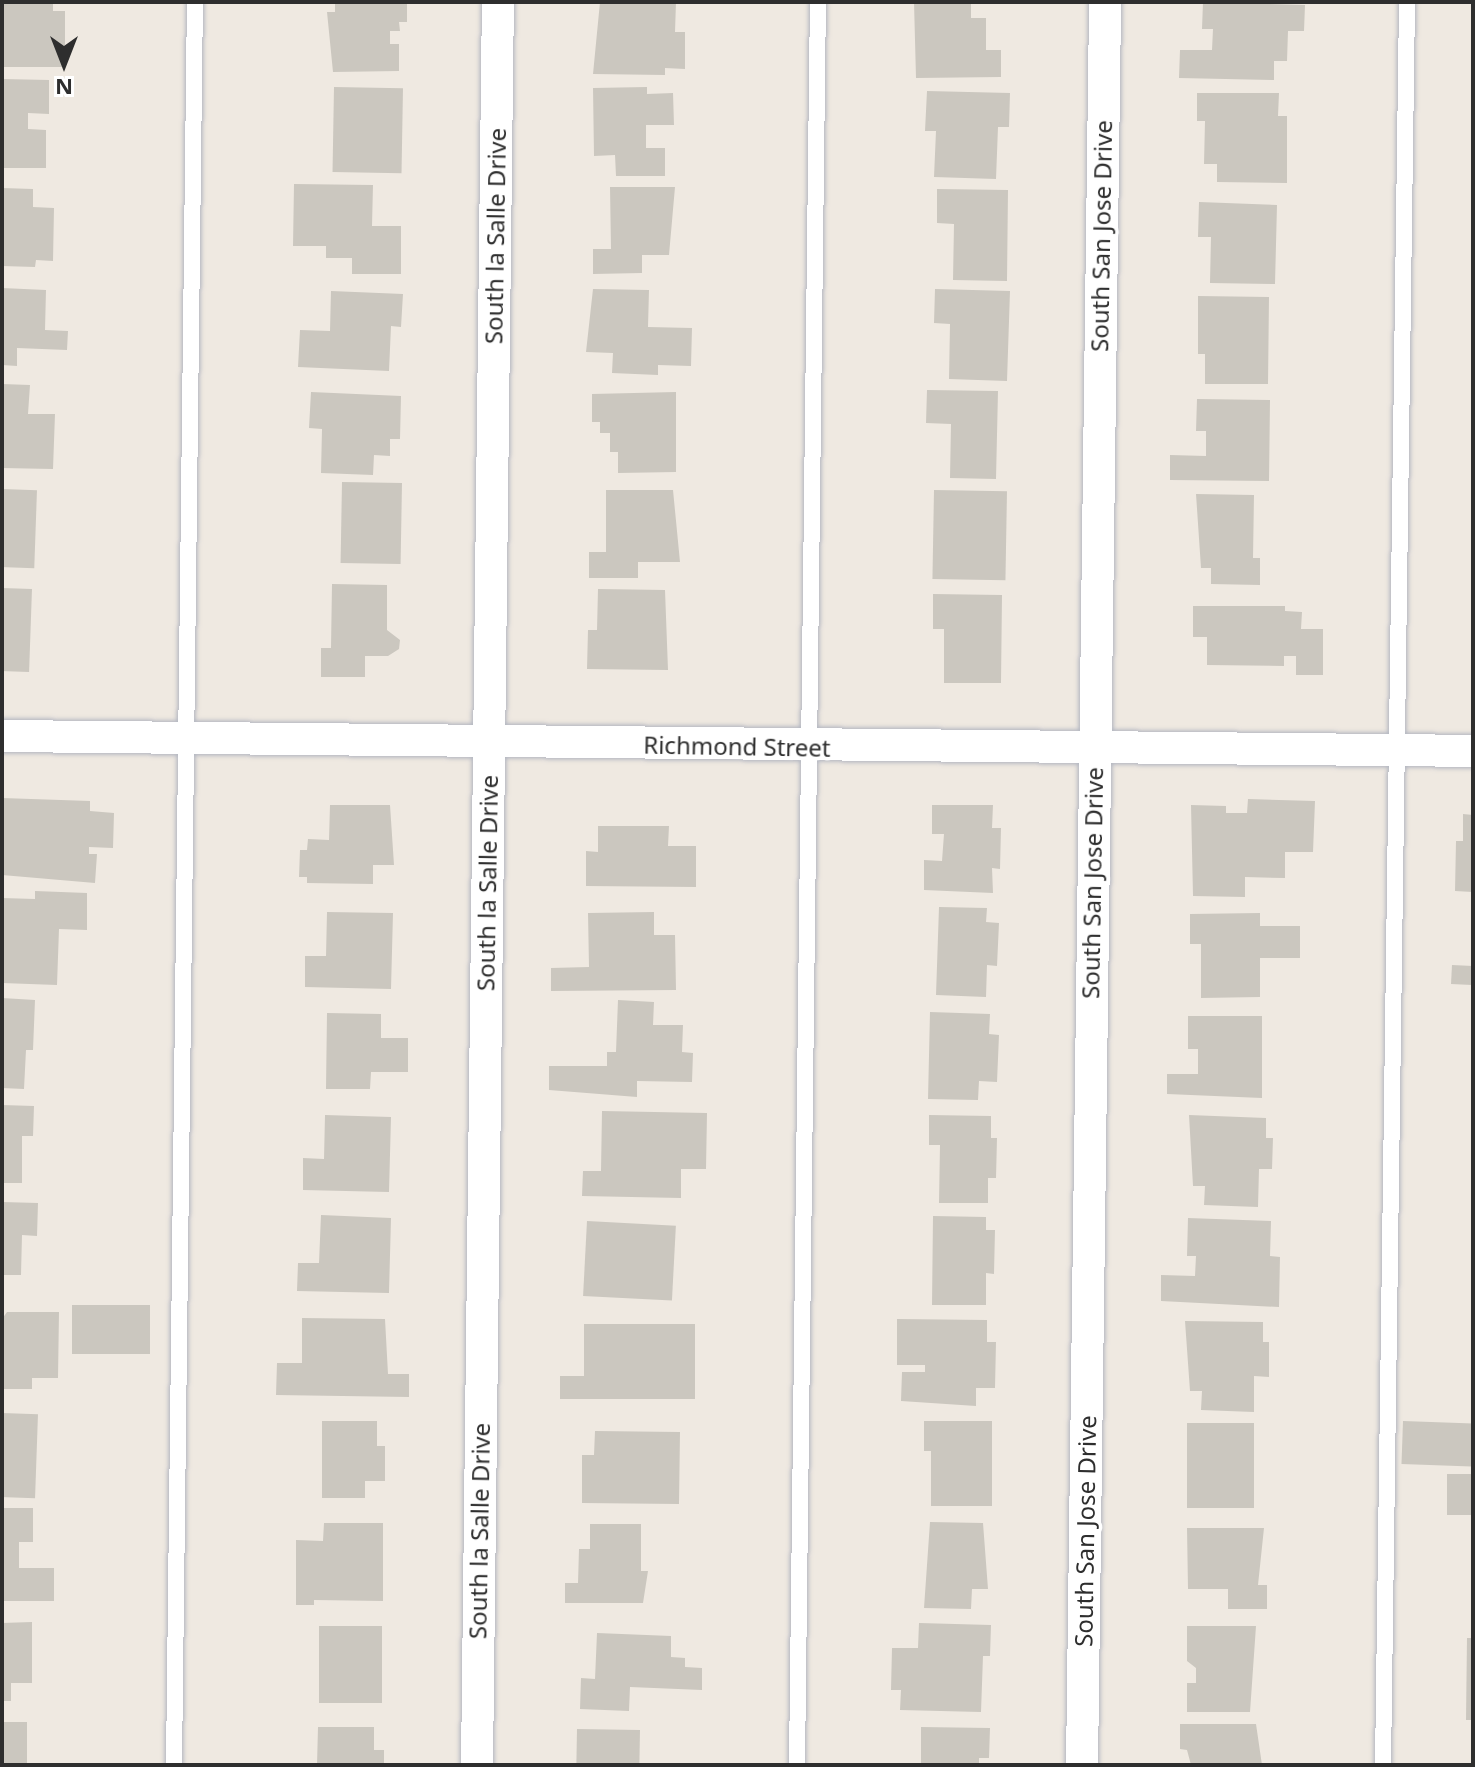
<!DOCTYPE html>
<html>
<head>
<meta charset="utf-8">
<style>
	body { margin:0 }
	#map { position:relative; width:1475px; height:1767px; overflow:hidden; background:#efe9e1; font-family:"Noto Sans",sans-serif }
	div>[style] { position:absolute }
	.building>* { inset:0; background:#cbc7bf; transform-origin:0 0 }
	.roads { filter:drop-shadow(0 0 2px #b4b7c1) drop-shadow(0 0 2px #b4b7c1) }
	.service>* { height:16px; margin:-8px; padding:0 8px; transform-origin:8px; border-radius:8px; background:#fff }
	.minor>* { height:32px; margin:-16px; padding:0 16px; transform-origin:16px; border-radius:16px; background:#fff }
	span { translate:-50% -50%; white-space:nowrap; text-align:center; line-height:1.15; -webkit-text-stroke:7px #fff; paint-order:stroke }
	.street-label { font-size:24px; color:#2e2e2e }
	.frame { position:absolute; inset:0; border:4px solid #2e2e2e; pointer-events:none }
	.north { position:absolute; left:24px; top:24px; width:80px; height:80px; -webkit-text-stroke:6px #fff; paint-order:stroke; rotate:180deg; font-size:22px; font-weight:700; line-height:32px; text-align:center; color:#2e2e2e }
	.north::after { content:''; display:block; margin:auto; width:28px; height:36px; background:#2e2e2e; clip-path:polygon(50% 0,100% 100%,50% 72%,0 100%) }
</style>
</head>
<body>
<div id="map">
	<div class="building">
		<i style="clip-path:polygon(2px 2px,53px 2px,53px 11px,65px 11px,65px 67px,2px 67px)"></i>
		<i style="clip-path:polygon(335px 2px,407px 2px,407px 22px,399px 22px,400px 31px,390px 31px,390px 44px,399px 44px,399px 71px,333px 72px,327px 12px,335px 12px)"></i>
		<i style="clip-path:polygon(600px 2px,676px 2px,675px 32px,685px 32px,685px 69px,665px 68px,665px 75px,593px 74px)"></i>
		<i style="clip-path:polygon(914px 2px,971px 2px,971px 18px,986px 18px,986px 50px,1001px 50px,1001px 77px,916px 78px)"></i>
		<i style="clip-path:polygon(1203px 2px,1305px 5px,1304px 31px,1288px 31px,1287px 61px,1274px 61px,1274px 80px,1179px 78px,1180px 50px,1212px 50px,1213px 29px,1202px 29px)"></i>
		<i style="clip-path:polygon(2px 79px,49px 80px,49px 114px,28px 113px,28px 129px,46px 130px,46px 168px,2px 168px)"></i>
		<i style="left:334px;top:87px;width:69px;height:85px;rotate:1deg"></i>
		<i style="clip-path:polygon(647px 87px,647px 94px,673px 93px,674px 125px,646px 125px,646px 148px,665px 148px,665px 176px,616px 176px,615px 155px,594px 156px,593px 88px)"></i>
		<i style="clip-path:polygon(927px 91px,1010px 93px,1009px 127px,998px 127px,996px 179px,934px 177px,936px 131px,925px 131px)"></i>
		<i style="clip-path:polygon(1197px 93px,1279px 93px,1278px 116px,1287px 116px,1287px 183px,1217px 182px,1217px 164px,1204px 164px,1205px 121px,1197px 121px)"></i>
		<i style="clip-path:polygon(294px 184px,373px 185px,372px 226px,401px 226px,401px 274px,352px 274px,352px 258px,326px 258px,326px 246px,293px 246px)"></i>
		<i style="clip-path:polygon(610px 187px,675px 187px,669px 255px,642px 255px,642px 273px,593px 274px,593px 249px,611px 249px)"></i>
		<i style="clip-path:polygon(2px 188px,33px 189px,33px 207px,54px 208px,53px 261px,36px 260px,35px 267px,2px 266px)"></i>
		<i style="clip-path:polygon(937px 189px,1008px 190px,1007px 281px,953px 280px,954px 224px,937px 223px)"></i>
		<i style="clip-path:polygon(1199px 202px,1277px 205px,1275px 284px,1210px 283px,1211px 237px,1198px 237px)"></i>
		<i style="clip-path:polygon(2px 288px,46px 290px,45px 330px,68px 331px,67px 350px,17px 348px,17px 366px,2px 365px)"></i>
		<i style="clip-path:polygon(593px 289px,649px 290px,648px 327px,692px 328px,691px 366px,658px 365px,658px 375px,612px 373px,613px 353px,586px 352px)"></i>
		<i style="clip-path:polygon(935px 289px,1010px 291px,1007px 381px,949px 379px,950px 324px,934px 323px)"></i>
		<i style="clip-path:polygon(331px 291px,403px 294px,401px 327px,391px 326px,389px 371px,298px 367px,300px 330px,330px 331px)"></i>
		<i style="clip-path:polygon(1198px 296px,1269px 297px,1268px 384px,1205px 384px,1205px 354px,1198px 354px)"></i>
		<i style="clip-path:polygon(2px 384px,30px 385px,28px 414px,55px 414px,53px 469px,2px 468px)"></i>
		<i style="clip-path:polygon(927px 390px,998px 391px,996px 479px,950px 478px,951px 424px,926px 423px)"></i>
		<i style="clip-path:polygon(311px 392px,401px 396px,400px 439px,390px 439px,390px 456px,374px 455px,373px 475px,321px 473px,322px 429px,309px 428px)"></i>
		<i style="clip-path:polygon(676px 392px,676px 472px,618px 473px,618px 452px,610px 452px,610px 433px,600px 433px,600px 422px,592px 422px,592px 394px)"></i>
		<i style="clip-path:polygon(1197px 399px,1270px 400px,1269px 481px,1170px 480px,1170px 455px,1206px 456px,1206px 431px,1196px 431px)"></i>
		<i style="left:342px;top:482px;width:60px;height:81px;rotate:1deg"></i>
		<i style="left:2px;top:489px;width:35px;height:78px;rotate:2deg"></i>
		<i style="clip-path:polygon(606px 490px,673px 490px,680px 562px,638px 562px,638px 578px,589px 578px,589px 552px,606px 552px)"></i>
		<i style="left:934px;top:490px;width:73px;height:89px;rotate:1deg"></i>
		<i style="clip-path:polygon(1196px 494px,1254px 495px,1253px 558px,1260px 558px,1260px 585px,1211px 584px,1211px 568px,1201px 568px)"></i>
		<i style="clip-path:polygon(332px 584px,387px 585px,387px 630px,400px 640px,399px 649px,388px 656px,365px 656px,365px 677px,321px 677px,321px 648px,331px 648px)"></i>
		<i style="left:2px;top:588px;width:30px;height:83px;rotate:2deg"></i>
		<i style="clip-path:polygon(598px 589px,665px 590px,668px 670px,587px 669px,588px 630px,597px 630px)"></i>
		<i style="clip-path:polygon(933px 594px,1002px 595px,1001px 683px,944px 683px,944px 629px,933px 629px)"></i>
		<i style="clip-path:polygon(1193px 606px,1285px 606px,1285px 611px,1302px 612px,1301px 629px,1323px 629px,1323px 675px,1296px 675px,1296px 656px,1284px 656px,1284px 666px,1207px 665px,1207px 637px,1193px 637px)"></i>
		<i style="clip-path:polygon(2px 798px,90px 801px,90px 811px,114px 813px,113px 848px,89px 847px,89px 854px,97px 854px,95px 883px,2px 875px)"></i>
		<i style="clip-path:polygon(1248px 799px,1315px 801px,1313px 852px,1285px 852px,1285px 878px,1245px 877px,1245px 897px,1193px 896px,1191px 805px,1226px 806px,1226px 813px,1247px 813px)"></i>
		<i style="clip-path:polygon(330px 805px,390px 805px,394px 865px,373px 865px,373px 884px,307px 883px,307px 877px,299px 877px,300px 850px,307px 850px,308px 839px,329px 840px)"></i>
		<i style="clip-path:polygon(932px 805px,993px 805px,992px 828px,1001px 828px,1000px 869px,992px 868px,993px 893px,924px 890px,924px 860px,942px 861px,944px 834px,932px 834px)"></i>
		<i style="clip-path:polygon(1463px 814px,1473px 815px,1473px 892px,1455px 891px,1456px 841px,1463px 841px)"></i>
		<i style="clip-path:polygon(598px 826px,669px 826px,668px 846px,696px 846px,696px 887px,586px 886px,586px 851px,598px 852px)"></i>
		<i style="clip-path:polygon(35px 891px,87px 893px,87px 930px,59px 929px,57px 985px,2px 983px,2px 898px,35px 899px)"></i>
		<i style="clip-path:polygon(939px 907px,987px 908px,986px 922px,999px 923px,997px 966px,987px 965px,986px 997px,936px 995px)"></i>
		<i style="clip-path:polygon(327px 912px,393px 913px,391px 989px,305px 987px,305px 956px,326px 956px)"></i>
		<i style="clip-path:polygon(654px 912px,654px 935px,675px 935px,676px 990px,551px 991px,551px 968px,589px 967px,588px 913px)"></i>
		<i style="clip-path:polygon(1260px 913px,1260px 926px,1300px 926px,1300px 958px,1260px 958px,1260px 997px,1201px 998px,1201px 944px,1190px 944px,1190px 914px)"></i>
		<i style="left:1452px;top:965px;width:21px;height:19px;rotate:3deg"></i>
		<i style="clip-path:polygon(2px 998px,35px 1000px,33px 1050px,26px 1050px,24px 1089px,2px 1088px)"></i>
		<i style="clip-path:polygon(618px 1000px,654px 1002px,653px 1025px,683px 1025px,682px 1052px,693px 1053px,692px 1082px,637px 1081px,637px 1097px,549px 1090px,549px 1066px,607px 1066px,607px 1052px,616px 1052px)"></i>
		<i style="clip-path:polygon(930px 1012px,990px 1014px,989px 1034px,999px 1035px,997px 1082px,979px 1081px,978px 1100px,928px 1099px)"></i>
		<i style="clip-path:polygon(327px 1013px,381px 1014px,381px 1038px,408px 1038px,408px 1072px,371px 1072px,370px 1089px,326px 1089px)"></i>
		<i style="clip-path:polygon(1188px 1016px,1262px 1016px,1262px 1098px,1167px 1094px,1167px 1074px,1198px 1074px,1198px 1049px,1188px 1049px)"></i>
		<i style="clip-path:polygon(2px 1105px,34px 1106px,33px 1136px,22px 1136px,22px 1183px,2px 1183px)"></i>
		<i style="clip-path:polygon(602px 1111px,707px 1113px,706px 1169px,681px 1169px,681px 1198px,582px 1196px,583px 1171px,601px 1171px)"></i>
		<i style="clip-path:polygon(325px 1115px,391px 1117px,389px 1192px,303px 1190px,303px 1158px,324px 1159px)"></i>
		<i style="clip-path:polygon(929px 1115px,991px 1116px,991px 1138px,997px 1138px,996px 1178px,988px 1178px,988px 1203px,939px 1203px,940px 1145px,929px 1145px)"></i>
		<i style="clip-path:polygon(1189px 1115px,1266px 1118px,1266px 1138px,1273px 1138px,1272px 1169px,1259px 1169px,1258px 1207px,1204px 1205px,1205px 1186px,1193px 1186px)"></i>
		<i style="clip-path:polygon(2px 1202px,38px 1203px,37px 1236px,22px 1235px,21px 1275px,2px 1275px)"></i>
		<i style="clip-path:polygon(321px 1215px,391px 1218px,389px 1293px,297px 1291px,298px 1263px,319px 1263px)"></i>
		<i style="clip-path:polygon(933px 1216px,986px 1217px,986px 1230px,995px 1230px,994px 1274px,986px 1273px,986px 1305px,932px 1305px)"></i>
		<i style="clip-path:polygon(1188px 1218px,1271px 1221px,1270px 1256px,1280px 1257px,1279px 1307px,1161px 1301px,1161px 1275px,1195px 1276px,1196px 1256px,1187px 1256px)"></i>
		<i style="left:587px;top:1221px;width:89px;height:75px;rotate:3deg"></i>
		<i style="left:72px;top:1305px;width:78px;height:49px"></i>
		<i style="clip-path:polygon(7px 1312px,59px 1312px,58px 1378px,32px 1378px,32px 1389px,2px 1389px,2px 1319px)"></i>
		<i style="clip-path:polygon(302px 1318px,385px 1319px,388px 1374px,409px 1374px,409px 1397px,276px 1395px,277px 1363px,302px 1363px)"></i>
		<i style="clip-path:polygon(897px 1319px,987px 1320px,987px 1342px,996px 1342px,995px 1388px,976px 1388px,976px 1406px,901px 1401px,902px 1372px,925px 1372px,925px 1365px,897px 1365px)"></i>
		<i style="clip-path:polygon(1185px 1321px,1263px 1322px,1263px 1342px,1269px 1342px,1269px 1377px,1254px 1376px,1254px 1412px,1201px 1410px,1202px 1391px,1190px 1391px)"></i>
		<i style="clip-path:polygon(584px 1324px,695px 1324px,695px 1399px,560px 1399px,560px 1376px,584px 1376px)"></i>
		<i style="left:2px;top:1413px;width:36px;height:84px;rotate:2deg"></i>
		<i style="clip-path:polygon(322px 1421px,377px 1421px,377px 1446px,385px 1446px,385px 1481px,365px 1481px,365px 1498px,322px 1498px)"></i>
		<i style="clip-path:polygon(924px 1421px,992px 1421px,992px 1506px,931px 1506px,931px 1451px,924px 1451px)"></i>
		<i style="left:1403px;top:1421px;width:70px;height:43px;rotate:2deg"></i>
		<i style="left:1187px;top:1423px;width:67px;height:85px"></i>
		<i style="clip-path:polygon(595px 1431px,680px 1432px,679px 1504px,582px 1503px,582px 1455px,594px 1455px)"></i>
		<i style="left:1447px;top:1474px;width:26px;height:41px"></i>
		<i style="clip-path:polygon(2px 1508px,33px 1508px,33px 1542px,19px 1542px,19px 1568px,54px 1568px,54px 1601px,2px 1601px)"></i>
		<i style="clip-path:polygon(930px 1522px,983px 1523px,988px 1589px,972px 1589px,971px 1609px,924px 1608px)"></i>
		<i style="clip-path:polygon(324px 1523px,383px 1523px,383px 1601px,314px 1600px,314px 1605px,296px 1605px,296px 1540px,323px 1541px)"></i>
		<i style="clip-path:polygon(590px 1524px,641px 1524px,641px 1571px,648px 1571px,643px 1603px,565px 1603px,565px 1583px,578px 1583px,579px 1549px,590px 1549px)"></i>
		<i style="clip-path:polygon(1187px 1528px,1264px 1528px,1258px 1585px,1267px 1585px,1267px 1609px,1228px 1609px,1228px 1589px,1188px 1589px)"></i>
		<i style="clip-path:polygon(32px 1622px,32px 1683px,11px 1683px,11px 1701px,2px 1701px,2px 1623px)"></i>
		<i style="clip-path:polygon(919px 1623px,991px 1625px,990px 1656px,983px 1656px,981px 1712px,900px 1710px,901px 1690px,891px 1690px,892px 1648px,918px 1648px)"></i>
		<i style="left:319px;top:1626px;width:63px;height:77px"></i>
		<i style="clip-path:polygon(1187px 1626px,1256px 1626px,1250px 1712px,1187px 1712px,1187px 1683px,1196px 1683px,1196px 1668px,1187px 1661px)"></i>
		<i style="clip-path:polygon(597px 1633px,671px 1636px,671px 1657px,685px 1658px,685px 1667px,702px 1668px,702px 1690px,630px 1687px,629px 1711px,580px 1709px,581px 1678px,595px 1679px)"></i>
		<i style="clip-path:polygon(1467px 1638px,1473px 1638px,1473px 1720px,1466px 1720px)"></i>
		<i style="left:2px;top:1722px;width:25px;height:43px"></i>
		<i style="clip-path:polygon(1180px 1724px,1256px 1724px,1262px 1765px,1191px 1765px,1187px 1750px,1180px 1749px)"></i>
		<i style="clip-path:polygon(318px 1727px,374px 1727px,374px 1750px,384px 1750px,384px 1765px,317px 1765px)"></i>
		<i style="clip-path:polygon(921px 1727px,990px 1728px,989px 1758px,979px 1758px,979px 1765px,921px 1765px)"></i>
		<i style="left:577px;top:1729px;width:63px;height:36px;rotate:1deg"></i>
	</div>
	<div class="roads">
		<div class="service">
			<i style="left:174px;top:1765px;width:1763px;rotate:-89.32deg"></i>
			<i style="left:797px;top:1765px;width:1763px;rotate:-89.32deg"></i>
			<i style="left:1383px;top:1765px;width:1763px;rotate:-89.22deg"></i>
		</div>
		<div class="minor">
			<i style="left:2px;top:736px;width:1471px;rotate:0.58deg"></i>
			<i style="left:477px;top:1765px;width:1763px;rotate:-89.32deg"></i>
			<i style="left:1082px;top:1765px;width:1763px;rotate:-89.25deg"></i>
		</div>
	</div>
	<div class="street-label">
		<span style="left:495px;top:236px;rotate:-89deg">South la Salle Drive</span>
		<span style="left:1101px;top:236px;rotate:-89deg">South San Jose Drive</span>
		<span style="left:737px;top:746px;rotate:1deg">Richmond Street</span>
		<span style="left:487px;top:883px;rotate:-89deg">South la Salle Drive</span>
		<span style="left:1092px;top:883px;rotate:-89deg">South San Jose Drive</span>
		<span style="left:479px;top:1531px;rotate:-89deg">South la Salle Drive</span>
		<span style="left:1085px;top:1531px;rotate:-89deg">South San Jose Drive</span>
	</div>
	<div class="frame"></div>
	<div class="north">N</div>
</div>
</body>
</html>
